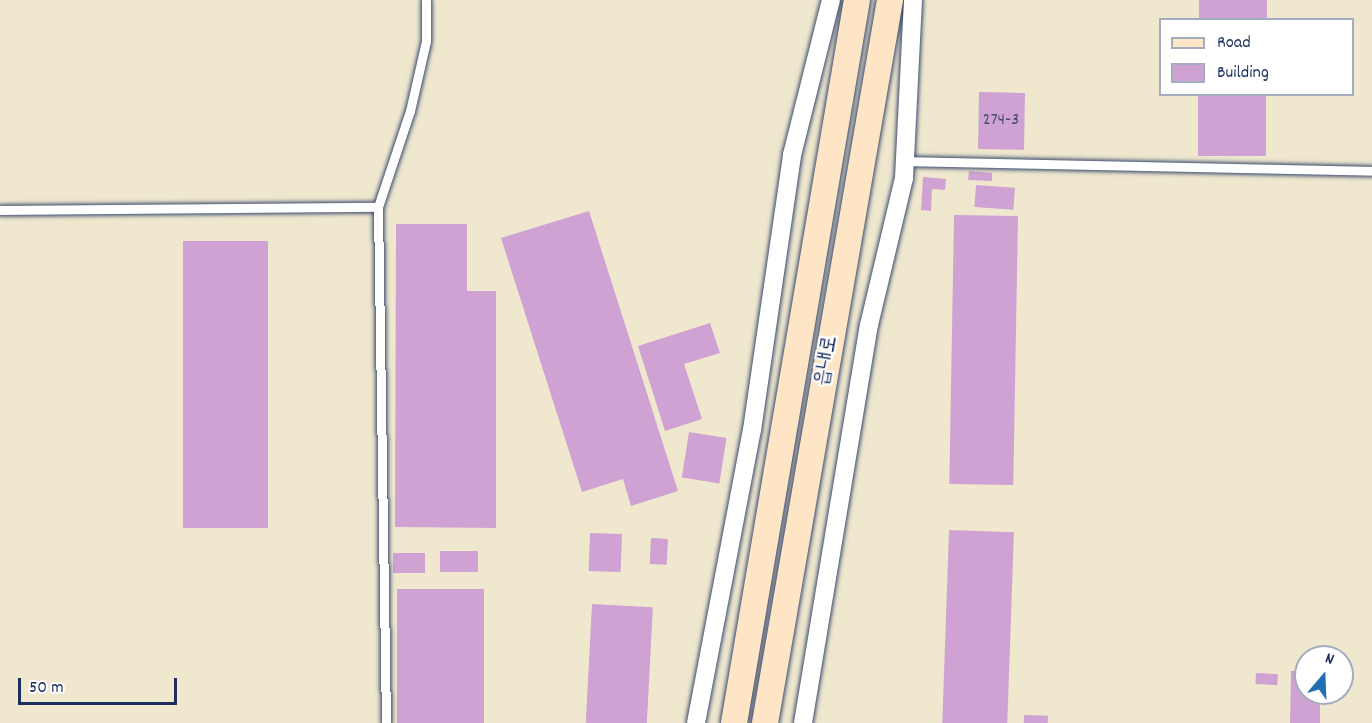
<!DOCTYPE html>
<html>
<head>
<meta charset="utf-8">
<style>
	body { margin:0 }
	#map { position:relative; width:1372px; height:723px; overflow:hidden; background:#efe8cf; font-family:Dekko,"Poor Story",sans-serif }
	div>[style] { position:absolute }
	.building>* { inset:0; background:#cfa2d3; transform-origin:0 0 }
	.roads { filter:drop-shadow(0 0 2px #3b4b6f) drop-shadow(0 0 2px #3b4b6f) }
	.lane>* { height:9px; margin:-4.5px; padding:0 4.5px; transform-origin:4.5px; border-radius:4.5px; background:#fff }
	.street>* { height:18px; margin:-9px; padding:0 9px; transform-origin:9px; border-radius:9px; background:#fff }
	.secondary>* { height:26px; margin:-13px; padding:0 13px; transform-origin:13px; border-radius:13px; background:#fde5c5 }
	span { translate:-50% -50%; white-space:nowrap; text-align:center; line-height:1.15; -webkit-text-stroke:4.5px #fff; paint-order:stroke }
	.number-label { font-size:18px; color:#484c7b }
	.number-label span { -webkit-text-stroke-width:0 }
	.street-label { font-size:21px; color:#1b2f5e }
	.legend { position:absolute; left:1159px; top:18px; width:195px; height:78px; box-sizing:border-box; background:#fff; border:2px solid #a4acbf; margin:0; padding:8px 10px; list-style:none; font-size:18px; color:#1b2f5e }
	.legend li { display:flex; align-items:center; gap:12px; height:30px }
	.legend b { width:30px; border:2px solid #a4acbf }
	.north { position:absolute; left:1294px; top:645px; width:60px; height:60px; box-sizing:border-box; background:#fff; border:2px solid #a4acbf; border-radius:50%; rotate:19deg; font-size:16px; font-weight:700; line-height:24px; text-align:center; color:#1b2f5e }
	.north::after { content:''; display:block; margin:auto; width:21px; height:27px; background:#1f6fb2; clip-path:polygon(50% 0,100% 100%,50% 72%,0 100%) }
	.scale { position:absolute; left:18px; top:678px; width:159px; height:27px; box-sizing:border-box; border:3px solid #1b2f5e; border-top:0; padding-left:8px; font-size:18px; line-height:21px; white-space:nowrap; color:#1b2f5e; -webkit-text-stroke:4px #fff; paint-order:stroke }
</style>
</head>
<body>
<div id="map">
	<div class="building">
		<i style="left:1199px;top:0;width:68px;height:20px"></i>
		<i style="left:979px;top:92px;width:46px;height:57px;rotate:1deg"></i>
		<i style="left:1198px;top:94px;width:68px;height:62px"></i>
		<i style="clip-path:polygon(969px 171px,992px 173px,992px 181px,968px 180px)"></i>
		<i style="clip-path:polygon(923px 177px,946px 179px,945px 190px,932px 189px,931px 211px,921px 210px)"></i>
		<i style="left:976px;top:185px;width:39px;height:22px;rotate:4deg"></i>
		<i style="clip-path:polygon(589px 211px,678px 491px,631px 506px,623px 479px,582px 492px,501px 238px)"></i>
		<i style="left:954px;top:215px;width:64px;height:269px;rotate:1deg"></i>
		<i style="clip-path:polygon(396px 224px,467px 224px,467px 291px,496px 291px,496px 528px,395px 527px)"></i>
		<i style="left:183px;top:241px;width:85px;height:287px"></i>
		<i style="clip-path:polygon(710px 323px,720px 353px,684px 364px,702px 419px,665px 431px,638px 346px)"></i>
		<i style="left:689px;top:432px;width:38px;height:46px;rotate:9deg"></i>
		<i style="left:949px;top:530px;width:65px;height:193px;rotate:2deg"></i>
		<i style="left:590px;top:533px;width:32px;height:38px;rotate:2deg"></i>
		<i style="left:651px;top:538px;width:17px;height:26px;rotate:3deg"></i>
		<i style="left:440px;top:551px;width:38px;height:21px"></i>
		<i style="left:393px;top:553px;width:32px;height:20px"></i>
		<i style="left:397px;top:589px;width:87px;height:134px"></i>
		<i style="left:592px;top:604px;width:61px;height:119px;rotate:3deg"></i>
		<i style="clip-path:polygon(1291px 671px,1306px 671px,1306px 693px,1320px 693px,1320px 723px,1290px 723px)"></i>
		<i style="left:1256px;top:673px;width:22px;height:11px;rotate:3deg"></i>
		<i style="left:1024px;top:715px;width:24px;height:8px;rotate:2deg"></i>
	</div>
	<div class="roads">
		<div class="lane">
			<i style="left:905px;top:161px;width:467px;rotate:1.2deg"></i>
			<i style="left:0;top:210px;width:378px;rotate:-0.5deg"></i>
			<i style="left:386px;top:723px;width:516px;rotate:-90.89deg"></i>
			<i style="left:378px;top:207px;width:101px;rotate:-71.6deg"></i>
			<i style="left:410px;top:111px;width:72px;rotate:-77.1deg"></i>
			<i style="left:426px;top:41px;width:41px;rotate:-90deg"></i>
		</div>
		<div class="street">
			<i style="left:696px;top:723px;width:298px;rotate:-79.2deg"></i>
			<i style="left:752px;top:430px;width:278px;rotate:-81.7deg"></i>
			<i style="left:792px;top:155px;width:160px;rotate:-75.9deg"></i>
			<i style="left:803px;top:723px;width:403px;rotate:-80.6deg"></i>
			<i style="left:869px;top:325px;width:151px;rotate:-76.6deg"></i>
			<i style="left:904px;top:178px;width:178px;rotate:-87.1deg"></i>
		</div>
		<div class="secondary">
			<i style="left:734px;top:723px;width:733px;rotate:-80.35deg"></i>
			<i style="left:765px;top:723px;width:734px;rotate:-80.19deg"></i>
		</div>
	</div>
	<div class="number-label">
		<span style="left:1001px;top:121px">274-3</span>
	</div>
	<div class="street-label">
		<span style="left:827px;top:361px;rotate:-80deg">읍내로</span>
	</div>
	<ul class="legend">
	<li><b style="height:8px;background:#fde5c5"></b>Road</li>
	<li><b style="height:16px;background:#cfa2d3"></b>Building</li>
	</ul>
	<div class="north">N</div>
	<div class="scale">50 m</div>
</div>
</body>
</html>
